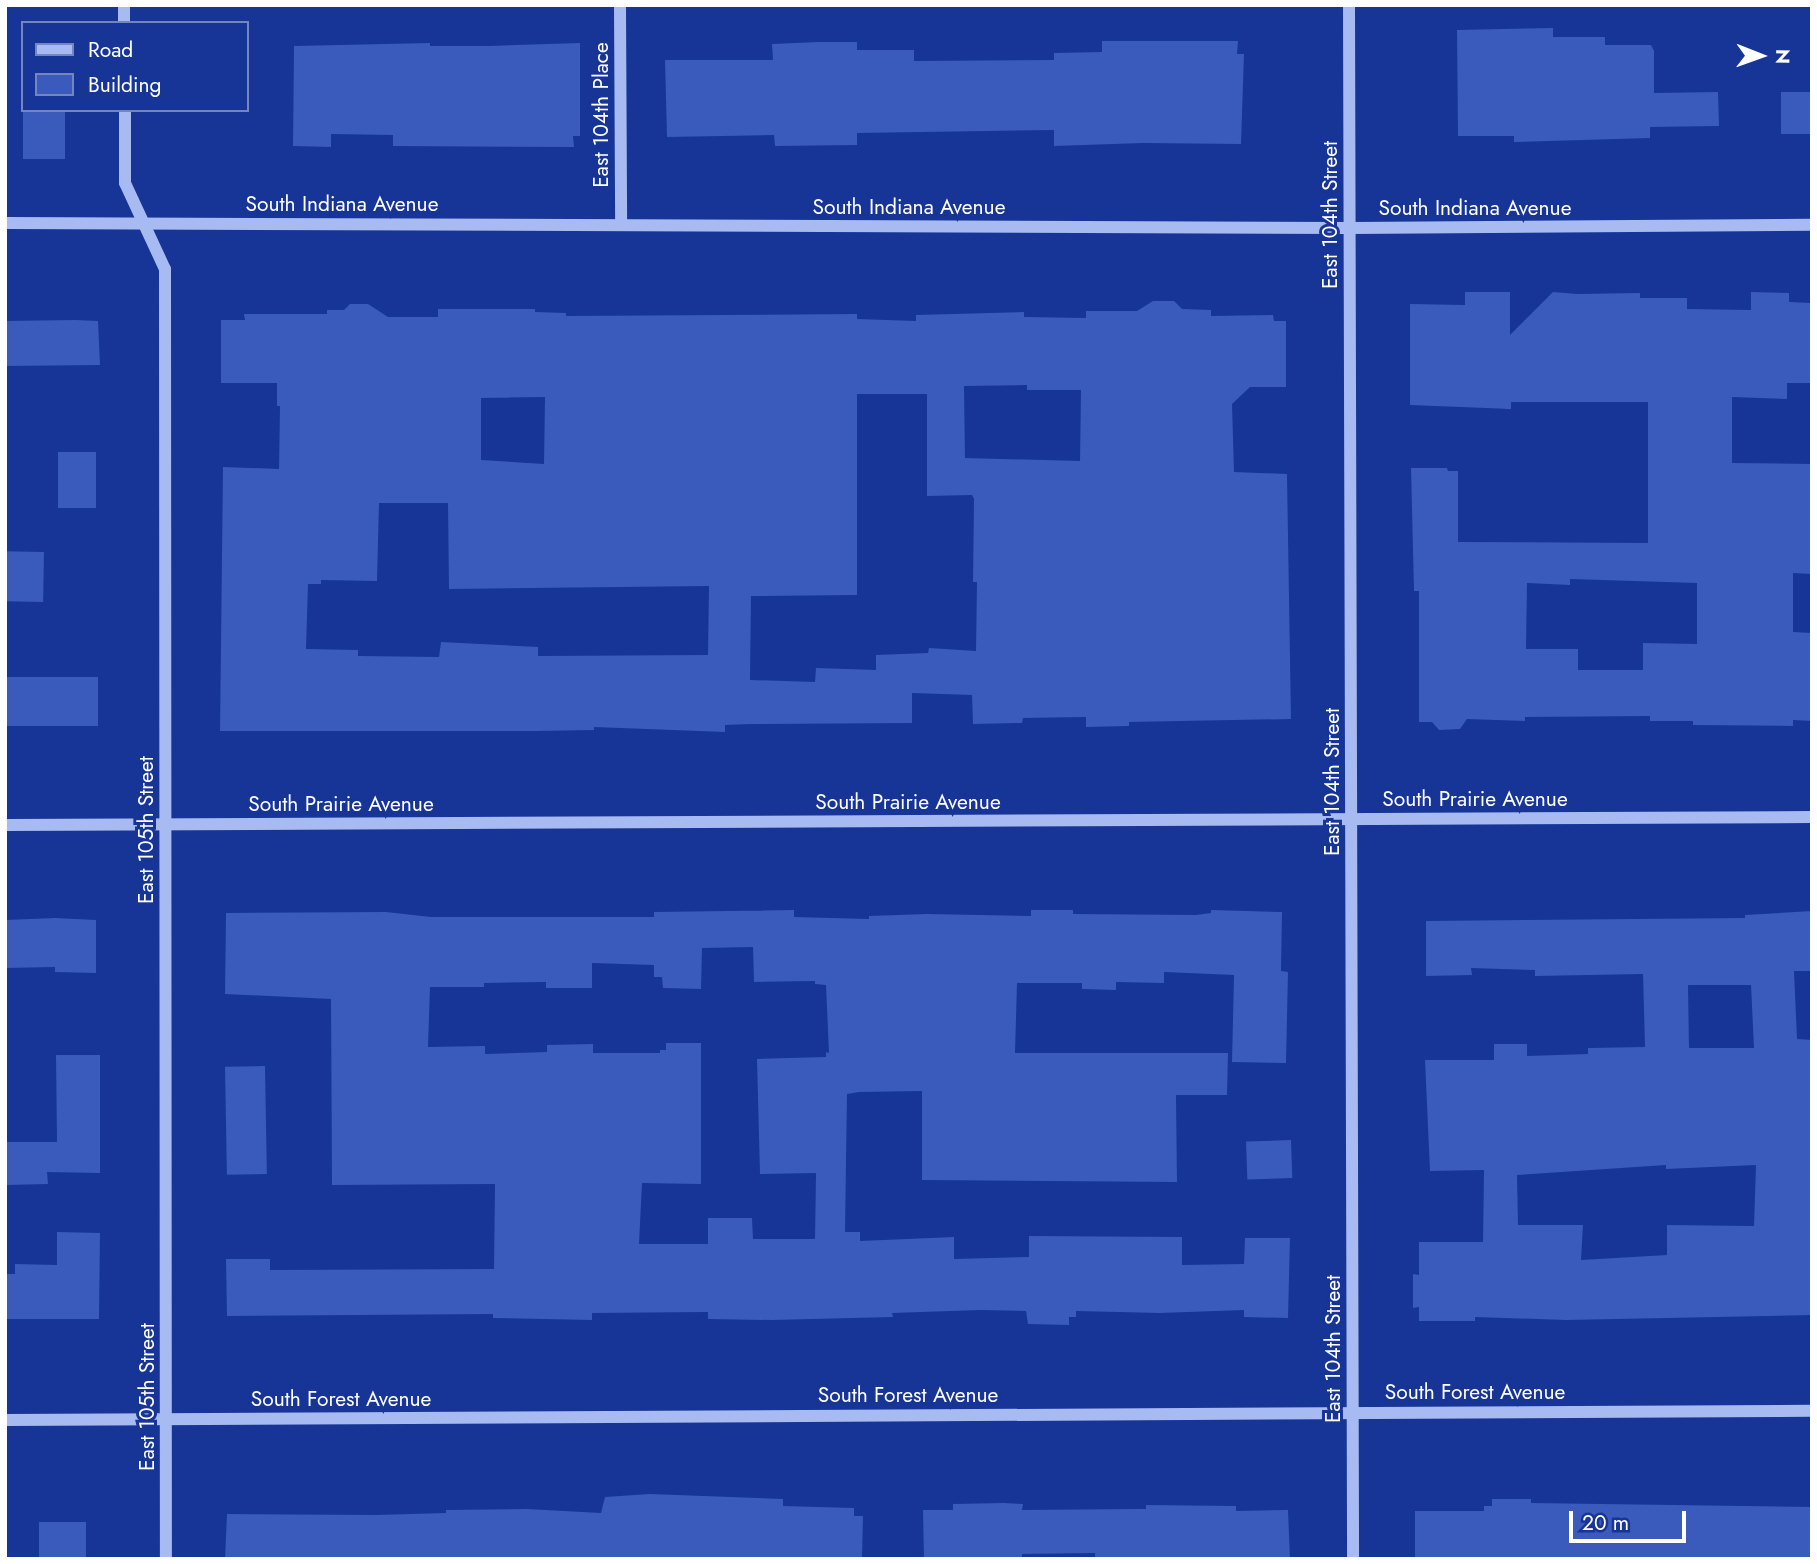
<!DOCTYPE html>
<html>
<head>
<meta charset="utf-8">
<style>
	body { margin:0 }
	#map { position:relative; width:1817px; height:1564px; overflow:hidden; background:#163596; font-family:Jost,sans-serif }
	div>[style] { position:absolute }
	.building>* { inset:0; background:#3a5abc; transform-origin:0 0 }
	.minor>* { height:12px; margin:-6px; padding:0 6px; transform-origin:6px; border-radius:6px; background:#a7baf2 }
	span { translate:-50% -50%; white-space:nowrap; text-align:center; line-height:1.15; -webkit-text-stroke:6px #163596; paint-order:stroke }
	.street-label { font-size:21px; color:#fff }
	.frame { position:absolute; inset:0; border:7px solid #fff; pointer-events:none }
	.legend { position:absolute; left:21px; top:21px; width:228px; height:91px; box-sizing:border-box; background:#163596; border:2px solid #7386c0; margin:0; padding:9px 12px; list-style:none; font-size:21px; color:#fff }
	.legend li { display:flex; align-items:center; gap:14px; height:35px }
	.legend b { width:35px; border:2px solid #7386c0 }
	.north { position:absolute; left:1726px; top:21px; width:70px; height:70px; -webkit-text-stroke:5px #163596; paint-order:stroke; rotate:91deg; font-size:19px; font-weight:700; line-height:28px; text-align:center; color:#fff }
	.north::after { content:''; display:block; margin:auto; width:24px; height:32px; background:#fff; clip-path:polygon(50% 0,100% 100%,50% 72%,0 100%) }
	.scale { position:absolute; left:1569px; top:1511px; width:117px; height:32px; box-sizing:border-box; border:4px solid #fff; border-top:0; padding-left:9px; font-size:21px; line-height:24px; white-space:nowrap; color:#fff; -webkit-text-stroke:5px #163596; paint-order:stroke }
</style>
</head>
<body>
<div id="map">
	<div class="building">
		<i style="clip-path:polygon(1553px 28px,1553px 37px,1605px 37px,1605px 45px,1651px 45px,1654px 51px,1654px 93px,1718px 92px,1719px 126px,1650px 127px,1650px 138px,1514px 142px,1514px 136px,1458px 136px,1457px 30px)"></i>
		<i style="clip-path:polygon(1102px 41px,1238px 41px,1237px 54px,1244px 54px,1241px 144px,1143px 143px,1054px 146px,1054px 130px,857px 133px,857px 145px,775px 146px,774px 135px,667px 137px,665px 60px,773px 60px,772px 44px,819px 42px,857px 42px,857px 50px,914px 50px,914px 61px,1054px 60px,1054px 53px,1102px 52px)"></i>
		<i style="clip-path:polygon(430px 43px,430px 46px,489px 46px,580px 43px,580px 136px,573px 136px,574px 147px,393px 146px,393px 135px,331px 134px,331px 147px,293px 146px,294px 46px)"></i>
		<i style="left:1812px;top:92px;width:42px;height:31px;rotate:90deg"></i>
		<i style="left:23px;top:110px;width:42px;height:49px"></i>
		<i style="clip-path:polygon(evenodd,1465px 292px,1510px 292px,1510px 335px,1553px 292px,1577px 294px,1640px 293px,1640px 298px,1687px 298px,1687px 309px,1751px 310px,1751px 292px,1789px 293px,1789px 302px,1812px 303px,1812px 383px,1787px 383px,1787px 399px,1732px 397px,1732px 463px,1812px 464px,1812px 574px,1793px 573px,1793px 632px,1812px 633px,1812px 721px,1793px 720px,1793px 726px,1693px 725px,1693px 721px,1650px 721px,1650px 716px,1525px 717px,1525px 721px,1467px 719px,1460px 729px,1439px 730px,1432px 722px,1419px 722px,1419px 591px,1414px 591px,1411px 468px,1447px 468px,1448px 471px,1458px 471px,1458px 542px,1648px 543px,1648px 402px,1511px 402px,1511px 409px,1410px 405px,1410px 304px,1465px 305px,1465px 292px,1570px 579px,1697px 583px,1697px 644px,1643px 643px,1643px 670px,1578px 670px,1578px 649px,1526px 649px,1527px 583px,1570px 585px,1570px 579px)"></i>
		<i style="clip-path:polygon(evenodd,1153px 301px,1174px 301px,1182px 309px,1211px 310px,1211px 316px,1273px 315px,1274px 321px,1286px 321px,1286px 387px,1250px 387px,1232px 404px,1234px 472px,1287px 474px,1291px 719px,1129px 722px,1129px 726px,1086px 727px,1086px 717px,1023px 718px,1022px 723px,973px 724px,972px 695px,912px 693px,912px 723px,750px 724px,725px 725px,725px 732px,594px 727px,594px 730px,536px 731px,220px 731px,223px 467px,279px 469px,280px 406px,277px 406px,277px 383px,221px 383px,221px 320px,245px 320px,244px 314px,327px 314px,327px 310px,344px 310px,350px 304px,368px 304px,388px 317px,438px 317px,438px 309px,535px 309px,535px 312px,566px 313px,566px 316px,857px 314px,857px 319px,916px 321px,916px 315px,1024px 312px,1024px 317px,1086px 318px,1086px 311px,1137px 311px,1153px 301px,1027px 385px,1027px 390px,1081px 390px,1080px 461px,965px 458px,964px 386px,1027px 385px,1153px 301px,857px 394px,927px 394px,927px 496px,972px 495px,974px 499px,973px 582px,977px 582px,976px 651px,929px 648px,928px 653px,876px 655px,876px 670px,816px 668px,815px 682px,750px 680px,751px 596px,857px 595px,857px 394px,1153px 301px,545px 397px,544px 464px,481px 460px,481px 398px,545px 397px,1153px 301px,379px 503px,448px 503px,449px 589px,709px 586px,708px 655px,538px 656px,538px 647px,441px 642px,439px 657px,358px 656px,358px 650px,306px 649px,308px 584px,321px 584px,321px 580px,377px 581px,379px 503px)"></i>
		<i style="clip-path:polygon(75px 320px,98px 321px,100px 365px,5px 366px,5px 321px)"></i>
		<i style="left:58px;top:452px;width:38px;height:56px"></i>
		<i style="left:44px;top:552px;width:50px;height:38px;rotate:91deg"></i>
		<i style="left:5px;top:677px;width:93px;height:49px"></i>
		<i style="clip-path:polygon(evenodd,794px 910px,794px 917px,869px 919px,869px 916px,927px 914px,1031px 916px,1031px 910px,1073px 910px,1073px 914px,1196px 915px,1211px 913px,1211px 910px,1282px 912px,1281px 971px,1288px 972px,1286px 1063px,1232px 1062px,1234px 975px,1164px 972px,1164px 983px,1116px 982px,1116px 990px,1082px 989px,1082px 983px,1017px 983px,1015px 1053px,1228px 1053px,1227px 1095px,1176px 1095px,1177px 1182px,922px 1180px,922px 1091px,859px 1092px,847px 1094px,845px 1232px,860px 1232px,860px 1241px,954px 1237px,954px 1259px,1029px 1257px,1029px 1236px,1182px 1237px,1182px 1265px,1244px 1264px,1245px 1238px,1290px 1238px,1288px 1318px,1244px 1317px,1244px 1310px,1160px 1313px,1076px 1311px,1076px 1317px,1069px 1317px,1069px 1325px,1028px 1324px,1026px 1311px,980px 1310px,892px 1313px,893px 1317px,772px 1320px,708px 1319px,708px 1312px,592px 1313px,592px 1320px,493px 1318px,493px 1314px,227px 1316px,226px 1259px,270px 1259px,270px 1270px,494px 1269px,495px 1184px,332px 1185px,331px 999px,225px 994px,226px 913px,386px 912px,431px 917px,654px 917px,654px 912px,794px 910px,753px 947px,754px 982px,815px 981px,815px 984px,826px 985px,829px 1053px,826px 1052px,826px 1057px,757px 1059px,760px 1174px,816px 1173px,815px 1239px,753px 1239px,752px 1218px,708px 1218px,708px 1244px,639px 1244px,642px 1183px,701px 1184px,701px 1043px,666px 1043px,666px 1050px,660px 1050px,660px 1053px,593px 1053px,593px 1044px,547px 1045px,547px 1052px,485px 1054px,485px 1046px,428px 1047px,430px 987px,484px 987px,484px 983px,546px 982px,546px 988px,592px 988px,592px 963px,654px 965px,654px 977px,662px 977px,663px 988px,701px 989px,702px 948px,753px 947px)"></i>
		<i style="clip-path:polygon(evenodd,1812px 911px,1812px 971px,1794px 971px,1797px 1039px,1812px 1040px,1812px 1315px,1566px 1320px,1475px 1317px,1475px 1321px,1419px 1321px,1419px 1307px,1413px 1308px,1413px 1274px,1419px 1275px,1419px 1242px,1483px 1242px,1484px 1170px,1430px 1171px,1425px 1060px,1494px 1060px,1494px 1044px,1527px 1044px,1527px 1056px,1588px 1054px,1588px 1048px,1645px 1047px,1643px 974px,1535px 976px,1535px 970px,1471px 968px,1472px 975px,1426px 976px,1426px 921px,1745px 918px,1745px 915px,1812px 911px,1688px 985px,1751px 985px,1754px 1048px,1689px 1048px,1688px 985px,1812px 911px,1666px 1165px,1666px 1169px,1756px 1165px,1754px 1226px,1667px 1225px,1667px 1255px,1581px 1260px,1583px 1225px,1518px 1225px,1517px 1175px,1666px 1165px)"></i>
		<i style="clip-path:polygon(55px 918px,96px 920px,96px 973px,55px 972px,55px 967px,5px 968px,5px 920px)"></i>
		<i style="clip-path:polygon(56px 1055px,100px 1055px,100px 1173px,47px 1172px,48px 1184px,7px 1185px,7px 1142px,57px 1142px)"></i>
		<i style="left:265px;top:1066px;width:108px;height:40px;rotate:89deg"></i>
		<i style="left:1291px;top:1140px;width:38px;height:45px;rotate:88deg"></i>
		<i style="clip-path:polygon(57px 1232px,100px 1233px,99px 1319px,5px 1319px,5px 1274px,15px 1274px,15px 1264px,57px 1265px)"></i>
		<i style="clip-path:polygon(650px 1494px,783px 1499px,783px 1506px,854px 1508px,854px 1516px,863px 1516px,862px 1559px,225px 1559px,227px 1514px,376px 1515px,446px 1513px,446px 1510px,527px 1509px,601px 1513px,605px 1497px)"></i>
		<i style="clip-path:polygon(1492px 1499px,1531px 1499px,1531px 1503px,1812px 1507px,1812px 1559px,1415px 1559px,1415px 1511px,1484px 1511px,1484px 1506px,1492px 1506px)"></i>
		<i style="clip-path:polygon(1004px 1503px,1023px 1504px,1022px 1510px,1136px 1509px,1146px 1509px,1146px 1505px,1236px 1506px,1236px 1511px,1288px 1510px,1290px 1559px,1095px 1559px,1095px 1553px,1022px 1554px,1022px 1559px,924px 1559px,923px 1510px,953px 1510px,953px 1504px)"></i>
		<i style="left:86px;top:1522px;width:37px;height:47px;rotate:90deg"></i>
	</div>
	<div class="minor">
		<i style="left:124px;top:5px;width:18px;rotate:90deg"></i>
		<i style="left:620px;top:5px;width:220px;rotate:89.7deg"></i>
		<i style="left:1349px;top:5px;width:1554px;rotate:89.85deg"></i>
		<i style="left:125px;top:110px;width:73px;rotate:90deg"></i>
		<i style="left:125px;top:183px;width:95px;rotate:65.1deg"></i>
		<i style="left:165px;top:269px;width:1290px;rotate:89.96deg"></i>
		<i style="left:5px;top:223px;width:1345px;rotate:0.21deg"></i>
		<i style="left:1350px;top:228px;width:462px;rotate:-0.4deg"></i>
		<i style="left:5px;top:825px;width:1807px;rotate:-0.25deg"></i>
		<i style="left:5px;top:1420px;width:1807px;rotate:-0.29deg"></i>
	</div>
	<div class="street-label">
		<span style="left:601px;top:115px;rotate:-90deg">East 104th Place</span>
		<span style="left:342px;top:204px">South Indiana Avenue</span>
		<span style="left:909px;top:207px">South Indiana Avenue</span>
		<span style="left:1475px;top:208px">South Indiana Avenue</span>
		<span style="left:1330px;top:215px;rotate:-90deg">East 104th Street</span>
		<span style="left:1332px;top:782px;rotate:-90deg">East 104th Street</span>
		<span style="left:1475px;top:799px">South Prairie Avenue</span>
		<span style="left:908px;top:802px">South Prairie Avenue</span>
		<span style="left:341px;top:804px">South Prairie Avenue</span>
		<span style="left:146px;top:830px;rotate:-90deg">East 105th Street</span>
		<span style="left:1333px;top:1349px;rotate:-90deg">East 104th Street</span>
		<span style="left:1475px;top:1392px">South Forest Avenue</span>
		<span style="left:908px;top:1395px">South Forest Avenue</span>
		<span style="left:147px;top:1397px;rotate:-90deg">East 105th Street</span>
		<span style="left:341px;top:1399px">South Forest Avenue</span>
	</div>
	<div class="frame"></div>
	<ul class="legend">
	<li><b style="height:9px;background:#a7baf2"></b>Road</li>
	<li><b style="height:19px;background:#3a5abc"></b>Building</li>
	</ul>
	<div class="north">N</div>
	<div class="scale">20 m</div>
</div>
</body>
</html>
